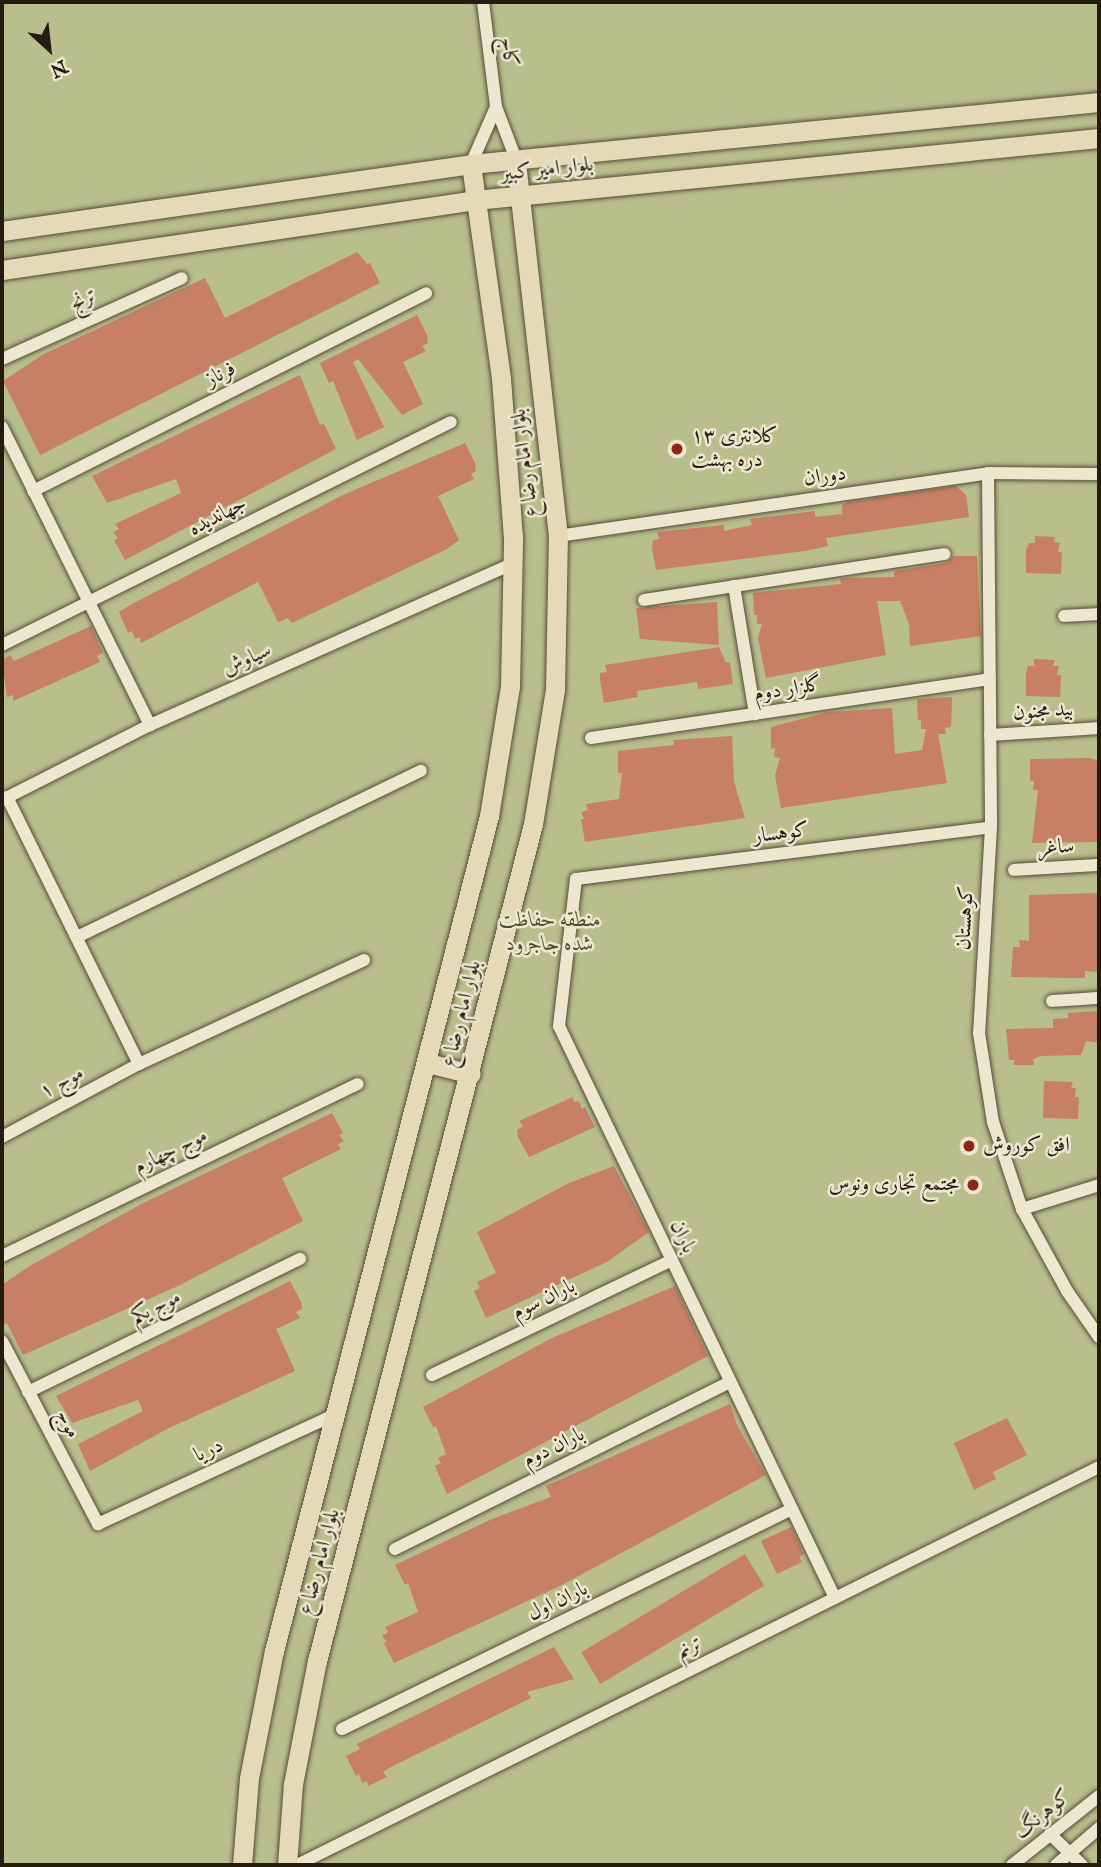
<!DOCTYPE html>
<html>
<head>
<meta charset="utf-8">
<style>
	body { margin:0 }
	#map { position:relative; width:1101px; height:1867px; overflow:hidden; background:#e5dab7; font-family:"IM FELL English",Amiri,serif }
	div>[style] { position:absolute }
	.green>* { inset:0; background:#b8be8c; transform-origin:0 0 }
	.building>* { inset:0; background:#c77f65; transform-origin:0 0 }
	.roads { filter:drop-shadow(0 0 2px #554b3a) drop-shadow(0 0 2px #554b3a) }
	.street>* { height:12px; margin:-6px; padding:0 6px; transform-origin:6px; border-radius:6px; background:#eee7d0 }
	.primary>* { height:19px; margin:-9.5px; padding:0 9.5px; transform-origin:9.5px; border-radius:9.5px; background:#e5dab7 }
	.dots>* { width:19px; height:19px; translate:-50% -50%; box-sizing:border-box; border:4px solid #eee7d0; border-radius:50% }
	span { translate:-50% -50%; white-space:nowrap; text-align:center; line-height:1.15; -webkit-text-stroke:5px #eee7d0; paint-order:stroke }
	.street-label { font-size:21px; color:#251b10 }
	.poi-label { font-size:21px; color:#251b10 }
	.left { translate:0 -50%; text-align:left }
	.right { translate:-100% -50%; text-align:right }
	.park-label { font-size:21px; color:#514c35; font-style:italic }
	.frame { position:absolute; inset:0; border:4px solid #251b10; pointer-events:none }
	.north { position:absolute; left:14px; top:14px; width:70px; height:70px; -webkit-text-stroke:5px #eee7d0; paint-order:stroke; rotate:153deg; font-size:19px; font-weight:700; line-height:28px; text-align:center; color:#251b10 }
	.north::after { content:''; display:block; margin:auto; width:24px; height:32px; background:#251b10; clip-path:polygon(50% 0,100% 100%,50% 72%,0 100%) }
</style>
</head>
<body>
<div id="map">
	<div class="green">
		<i style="left:2px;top:2px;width:1097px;height:1863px"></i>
	</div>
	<div class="building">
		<i style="clip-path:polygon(357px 252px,367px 264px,370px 263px,380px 283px,40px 455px,3px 381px,44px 354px,205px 278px,225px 318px)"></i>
		<i style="clip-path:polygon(417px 315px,427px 335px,428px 343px,422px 346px,426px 351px,403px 362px,423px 404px,402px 415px,358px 359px,353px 362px,384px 427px,357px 440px,333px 381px,329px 383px,320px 363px)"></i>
		<i style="clip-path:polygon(300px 375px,320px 425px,324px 424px,336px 449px,125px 560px,114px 540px,118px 538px,113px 532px,119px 529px,115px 524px,181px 493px,176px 479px,107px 503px,92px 476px)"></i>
		<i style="clip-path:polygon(465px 443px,475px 463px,476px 471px,471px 474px,474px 479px,438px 496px,459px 540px,447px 549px,292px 623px,288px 618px,278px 622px,258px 582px,141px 643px,140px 637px,135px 639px,132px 631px,128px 633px,119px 612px,132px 604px,345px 494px)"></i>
		<i style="clip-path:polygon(956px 486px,966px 495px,969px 517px,826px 538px,828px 546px,805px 551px,656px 570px,652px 548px,653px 540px,659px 539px,657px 532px,724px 525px,724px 531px,752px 525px,750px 519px,815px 511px,815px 517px,842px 514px,842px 505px,848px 502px)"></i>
		<i style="clip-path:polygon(1035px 536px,1055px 537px,1054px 542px,1060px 543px,1058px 552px,1062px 552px,1061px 574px,1026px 573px,1026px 550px,1029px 543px,1035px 543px)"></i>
		<i style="clip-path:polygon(953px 556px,977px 556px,981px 636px,910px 646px,909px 624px,900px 601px,877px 601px,886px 655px,766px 678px,758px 638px,762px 624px,757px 624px,757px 615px,754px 615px,753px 593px,841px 584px,840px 579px,847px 578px,894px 577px,894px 571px,946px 563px)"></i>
		<i style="clip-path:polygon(717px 602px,719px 645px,640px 639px,636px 608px)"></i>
		<i style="clip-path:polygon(91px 626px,103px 653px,97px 656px,100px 662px,13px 701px,13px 695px,7px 697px,2px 660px,10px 655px,14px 661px)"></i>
		<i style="clip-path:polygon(719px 647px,726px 663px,730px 662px,733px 684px,698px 689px,697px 682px,637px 691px,638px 697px,604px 703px,600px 680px,600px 673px,607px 672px,605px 665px)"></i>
		<i style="clip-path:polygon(1034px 659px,1055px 660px,1053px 666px,1059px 666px,1057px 675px,1061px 675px,1060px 697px,1026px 696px,1026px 673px,1028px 666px,1034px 666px)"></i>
		<i style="clip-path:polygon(952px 697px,951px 727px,945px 728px,946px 734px,938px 734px,947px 783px,781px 808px,775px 776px,780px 758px,774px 757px,775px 748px,771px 749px,771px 727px,828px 712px,892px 708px,895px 754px,922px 750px,926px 729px,921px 729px,921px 720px,918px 720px,917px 699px)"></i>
		<i style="clip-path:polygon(732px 736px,734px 782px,745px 818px,585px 842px,581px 819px,584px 819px,581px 812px,588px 810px,586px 804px,619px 799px,622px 773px,618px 773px,618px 751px,674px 745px,673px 740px)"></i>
		<i style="clip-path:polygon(1089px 758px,1099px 761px,1099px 842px,1032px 843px,1038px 790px,1033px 790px,1034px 781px,1030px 781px,1030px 759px)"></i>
		<i style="clip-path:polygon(1099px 893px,1099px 972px,1085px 971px,1085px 978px,1069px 978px,1011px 977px,1013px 947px,1020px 947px,1019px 940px,1029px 941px,1029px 895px)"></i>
		<i style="clip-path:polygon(1099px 1011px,1099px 1043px,1086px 1041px,1081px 1055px,1040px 1056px,1033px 1059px,1034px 1065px,1013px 1065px,1015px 1060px,1009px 1060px,1006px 1029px,1053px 1028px,1053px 1019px,1068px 1018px,1068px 1013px)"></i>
		<i style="clip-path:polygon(1044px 1081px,1073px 1082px,1071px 1088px,1076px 1088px,1075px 1097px,1079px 1097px,1078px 1119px,1043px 1118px)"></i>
		<i style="clip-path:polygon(573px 1097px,574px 1102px,579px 1101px,582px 1109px,585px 1107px,595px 1127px,529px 1157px,518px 1137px,517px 1130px,523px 1126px,519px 1121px)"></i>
		<i style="clip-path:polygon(332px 1113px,343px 1133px,339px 1135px,344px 1141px,338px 1144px,341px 1149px,282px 1178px,303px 1221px,178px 1286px,23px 1355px,7px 1323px,2px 1326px,2px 1285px,28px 1267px,143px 1203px)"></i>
		<i style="clip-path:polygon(614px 1166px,649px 1232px,607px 1262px,486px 1318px,474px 1291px,480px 1288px,477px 1282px,496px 1273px,477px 1232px,569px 1183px)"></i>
		<i style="clip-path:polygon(290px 1281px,301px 1302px,302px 1309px,296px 1312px,300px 1318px,276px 1329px,295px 1371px,169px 1428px,90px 1471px,78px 1444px,143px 1411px,138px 1400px,72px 1423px,56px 1396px)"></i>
		<i style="clip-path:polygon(675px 1286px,708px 1356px,447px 1494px,435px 1466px,441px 1463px,438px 1458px,446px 1454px,436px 1426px,433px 1427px,423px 1407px,554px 1337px)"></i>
		<i style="clip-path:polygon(730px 1404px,737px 1425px,766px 1475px,562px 1585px,394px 1663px,384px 1643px,387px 1642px,382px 1636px,388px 1632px,385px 1627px,418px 1612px,408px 1583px,405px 1585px,395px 1565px,492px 1519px,551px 1497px,546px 1486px)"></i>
		<i style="clip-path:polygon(1007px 1418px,1027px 1455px,993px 1472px,996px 1479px,974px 1490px,954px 1443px)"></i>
		<i style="clip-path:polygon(791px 1527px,804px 1554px,799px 1557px,802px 1562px,777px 1574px,761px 1541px)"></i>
		<i style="left:745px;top:1554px;width:37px;height:191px;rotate:59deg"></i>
		<i style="clip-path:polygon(554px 1647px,574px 1679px,527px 1692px,531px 1698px,389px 1768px,383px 1772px,387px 1777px,368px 1786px,367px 1781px,362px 1783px,359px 1774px,356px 1776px,346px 1756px,360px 1749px,357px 1744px)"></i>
	</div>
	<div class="roads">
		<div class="street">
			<i style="left:483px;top:2px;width:106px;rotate:82.9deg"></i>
			<i style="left:496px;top:107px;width:56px;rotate:69deg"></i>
			<i style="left:471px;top:164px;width:62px;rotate:-66.3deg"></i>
			<i style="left:2px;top:359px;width:197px;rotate:-24.2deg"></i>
			<i style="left:2px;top:427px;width:333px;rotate:63.6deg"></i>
			<i style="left:988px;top:473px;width:354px;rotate:89.5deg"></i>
			<i style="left:991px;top:827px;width:206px;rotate:93.3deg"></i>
			<i style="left:979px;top:1033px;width:90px;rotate:81.1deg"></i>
			<i style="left:993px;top:1122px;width:92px;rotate:71.6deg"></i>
			<i style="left:1022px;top:1209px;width:94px;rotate:61.2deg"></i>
			<i style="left:1067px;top:1291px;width:56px;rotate:55.2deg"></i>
			<i style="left:33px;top:491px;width:440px;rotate:-26.7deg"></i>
			<i style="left:558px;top:536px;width:435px;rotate:-8.3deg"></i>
			<i style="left:988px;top:473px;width:111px;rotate:0.5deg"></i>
			<i style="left:734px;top:586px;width:130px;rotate:80.7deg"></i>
			<i style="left:644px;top:600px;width:304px;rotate:-8.7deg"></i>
			<i style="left:1064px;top:616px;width:35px;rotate:-3deg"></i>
			<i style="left:2px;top:645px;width:501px;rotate:-26.41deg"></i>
			<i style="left:990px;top:735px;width:109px;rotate:-3.7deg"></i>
			<i style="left:591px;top:738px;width:403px;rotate:-8.4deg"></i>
			<i style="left:7px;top:797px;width:298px;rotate:63.7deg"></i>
			<i style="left:2px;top:800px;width:166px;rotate:-26.9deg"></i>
			<i style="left:150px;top:725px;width:395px;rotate:-24deg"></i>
			<i style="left:1014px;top:870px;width:85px;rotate:-3.4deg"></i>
			<i style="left:77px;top:937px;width:382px;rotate:-25.8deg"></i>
			<i style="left:1052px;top:1001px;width:47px;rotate:-3.7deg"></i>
			<i style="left:2px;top:1137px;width:155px;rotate:-28.1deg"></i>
			<i style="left:139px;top:1064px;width:248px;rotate:-24.8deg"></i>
			<i style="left:1022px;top:1209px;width:81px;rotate:-17.3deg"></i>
			<i style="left:2px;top:1256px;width:395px;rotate:-25.8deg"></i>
			<i style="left:2px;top:1341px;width:207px;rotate:62.3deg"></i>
			<i style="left:98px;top:1524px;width:262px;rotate:-24.8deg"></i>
			<i style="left:432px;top:1375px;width:266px;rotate:-25.6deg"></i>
			<i style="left:28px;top:1392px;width:303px;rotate:-26.1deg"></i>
			<i style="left:395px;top:1549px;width:374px;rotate:-26.5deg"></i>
			<i style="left:835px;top:1598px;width:635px;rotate:-115.76deg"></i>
			<i style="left:559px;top:1026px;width:148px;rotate:-83.4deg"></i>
			<i style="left:576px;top:879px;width:418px;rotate:-7.1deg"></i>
			<i style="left:342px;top:1729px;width:501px;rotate:-26.05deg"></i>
			<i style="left:1050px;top:1834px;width:45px;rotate:44.1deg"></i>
			<i style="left:297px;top:1865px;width:895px;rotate:-26.39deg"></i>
			<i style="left:1012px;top:1865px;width:111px;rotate:-38.4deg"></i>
			<i style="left:1056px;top:1865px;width:57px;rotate:-40.7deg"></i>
		</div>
		<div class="primary">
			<i style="left:2px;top:231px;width:474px;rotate:-8.1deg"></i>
			<i style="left:471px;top:164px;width:631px;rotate:-5.64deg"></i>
			<i style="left:2px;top:270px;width:478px;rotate:-8.4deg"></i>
			<i style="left:475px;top:200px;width:627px;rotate:-5.67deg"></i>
			<i style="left:428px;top:1063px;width:44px;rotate:14.3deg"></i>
			<i style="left:242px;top:1865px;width:87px;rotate:-85.4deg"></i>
			<i style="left:249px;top:1778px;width:129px;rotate:-78.9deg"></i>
			<i style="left:274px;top:1651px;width:862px;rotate:-75.56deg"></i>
			<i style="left:489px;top:816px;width:132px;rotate:-80.8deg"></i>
			<i style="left:510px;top:686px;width:148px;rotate:-88.8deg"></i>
			<i style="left:513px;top:538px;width:160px;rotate:-94.3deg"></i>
			<i style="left:501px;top:378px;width:216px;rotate:-98deg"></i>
			<i style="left:287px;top:1865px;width:81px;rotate:-85.8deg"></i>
			<i style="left:293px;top:1784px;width:125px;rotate:-79deg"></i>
			<i style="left:317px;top:1661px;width:864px;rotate:-75.53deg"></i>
			<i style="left:533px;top:824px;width:136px;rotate:-80.7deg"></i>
			<i style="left:555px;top:690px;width:154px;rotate:-88.9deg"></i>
			<i style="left:558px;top:536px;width:379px;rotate:-96.4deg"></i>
		</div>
	</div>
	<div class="dots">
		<i style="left:677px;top:449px;background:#8f2418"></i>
		<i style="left:969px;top:1146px;background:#8f2418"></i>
		<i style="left:973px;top:1185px;background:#8f2418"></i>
	</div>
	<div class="street-label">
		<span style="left:508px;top:52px;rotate:83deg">کاج</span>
		<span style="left:547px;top:170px;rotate:-6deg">بلوار امیر کبیر</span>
		<span style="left:84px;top:301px;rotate:-24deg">ترنج</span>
		<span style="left:221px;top:375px;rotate:-27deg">فرناز</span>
		<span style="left:526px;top:463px;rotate:-97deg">بلوار امام رضا ع</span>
		<span style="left:825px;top:477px;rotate:-8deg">دوران</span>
		<span style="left:218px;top:517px;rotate:-27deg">جهاندیده</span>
		<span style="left:247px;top:660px;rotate:-24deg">سیاوش</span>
		<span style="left:788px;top:690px;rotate:-9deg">گلزار دوم</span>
		<span style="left:1043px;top:712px;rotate:-4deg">بید مجنون</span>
		<span style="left:781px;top:834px;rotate:-7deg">کوهسار</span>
		<span style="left:1056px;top:848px;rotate:-4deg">ساغر</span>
		<span style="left:966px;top:918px;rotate:-87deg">کوهستان</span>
		<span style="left:462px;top:1014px;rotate:-76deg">بلوار امام رضا ع</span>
		<span style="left:62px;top:1083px;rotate:-28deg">موج ۱</span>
		<span style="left:171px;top:1152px;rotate:-26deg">موج چهارم</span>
		<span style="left:682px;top:1237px;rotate:64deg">باران</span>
		<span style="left:544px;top:1300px;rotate:-26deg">باران سوم</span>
		<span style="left:156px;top:1308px;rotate:-26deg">موج یکم</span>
		<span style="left:67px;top:1424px;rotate:62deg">موج</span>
		<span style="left:554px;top:1448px;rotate:-26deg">باران دوم</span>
		<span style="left:209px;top:1451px;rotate:-25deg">دریا</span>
		<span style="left:320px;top:1562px;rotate:-75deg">بلوار امام رضا ع</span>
		<span style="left:558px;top:1602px;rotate:-26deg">باران اول</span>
		<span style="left:690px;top:1649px;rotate:-26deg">ترنم</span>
		<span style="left:1043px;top:1815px;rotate:-39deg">کوهرنگ</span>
	</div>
	<div class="poi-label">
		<span class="left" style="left:691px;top:449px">کلانتری ۱۳<br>دره بهشت</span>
		<span class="left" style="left:983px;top:1146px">افق کوروش</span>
		<span class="right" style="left:959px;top:1185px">مجتمع تجاری ونوس</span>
	</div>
	<div class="park-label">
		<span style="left:550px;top:933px">منطقه حفاظت<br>شده جاجرود</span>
	</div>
	<div class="frame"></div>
	<div class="north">N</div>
</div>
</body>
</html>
